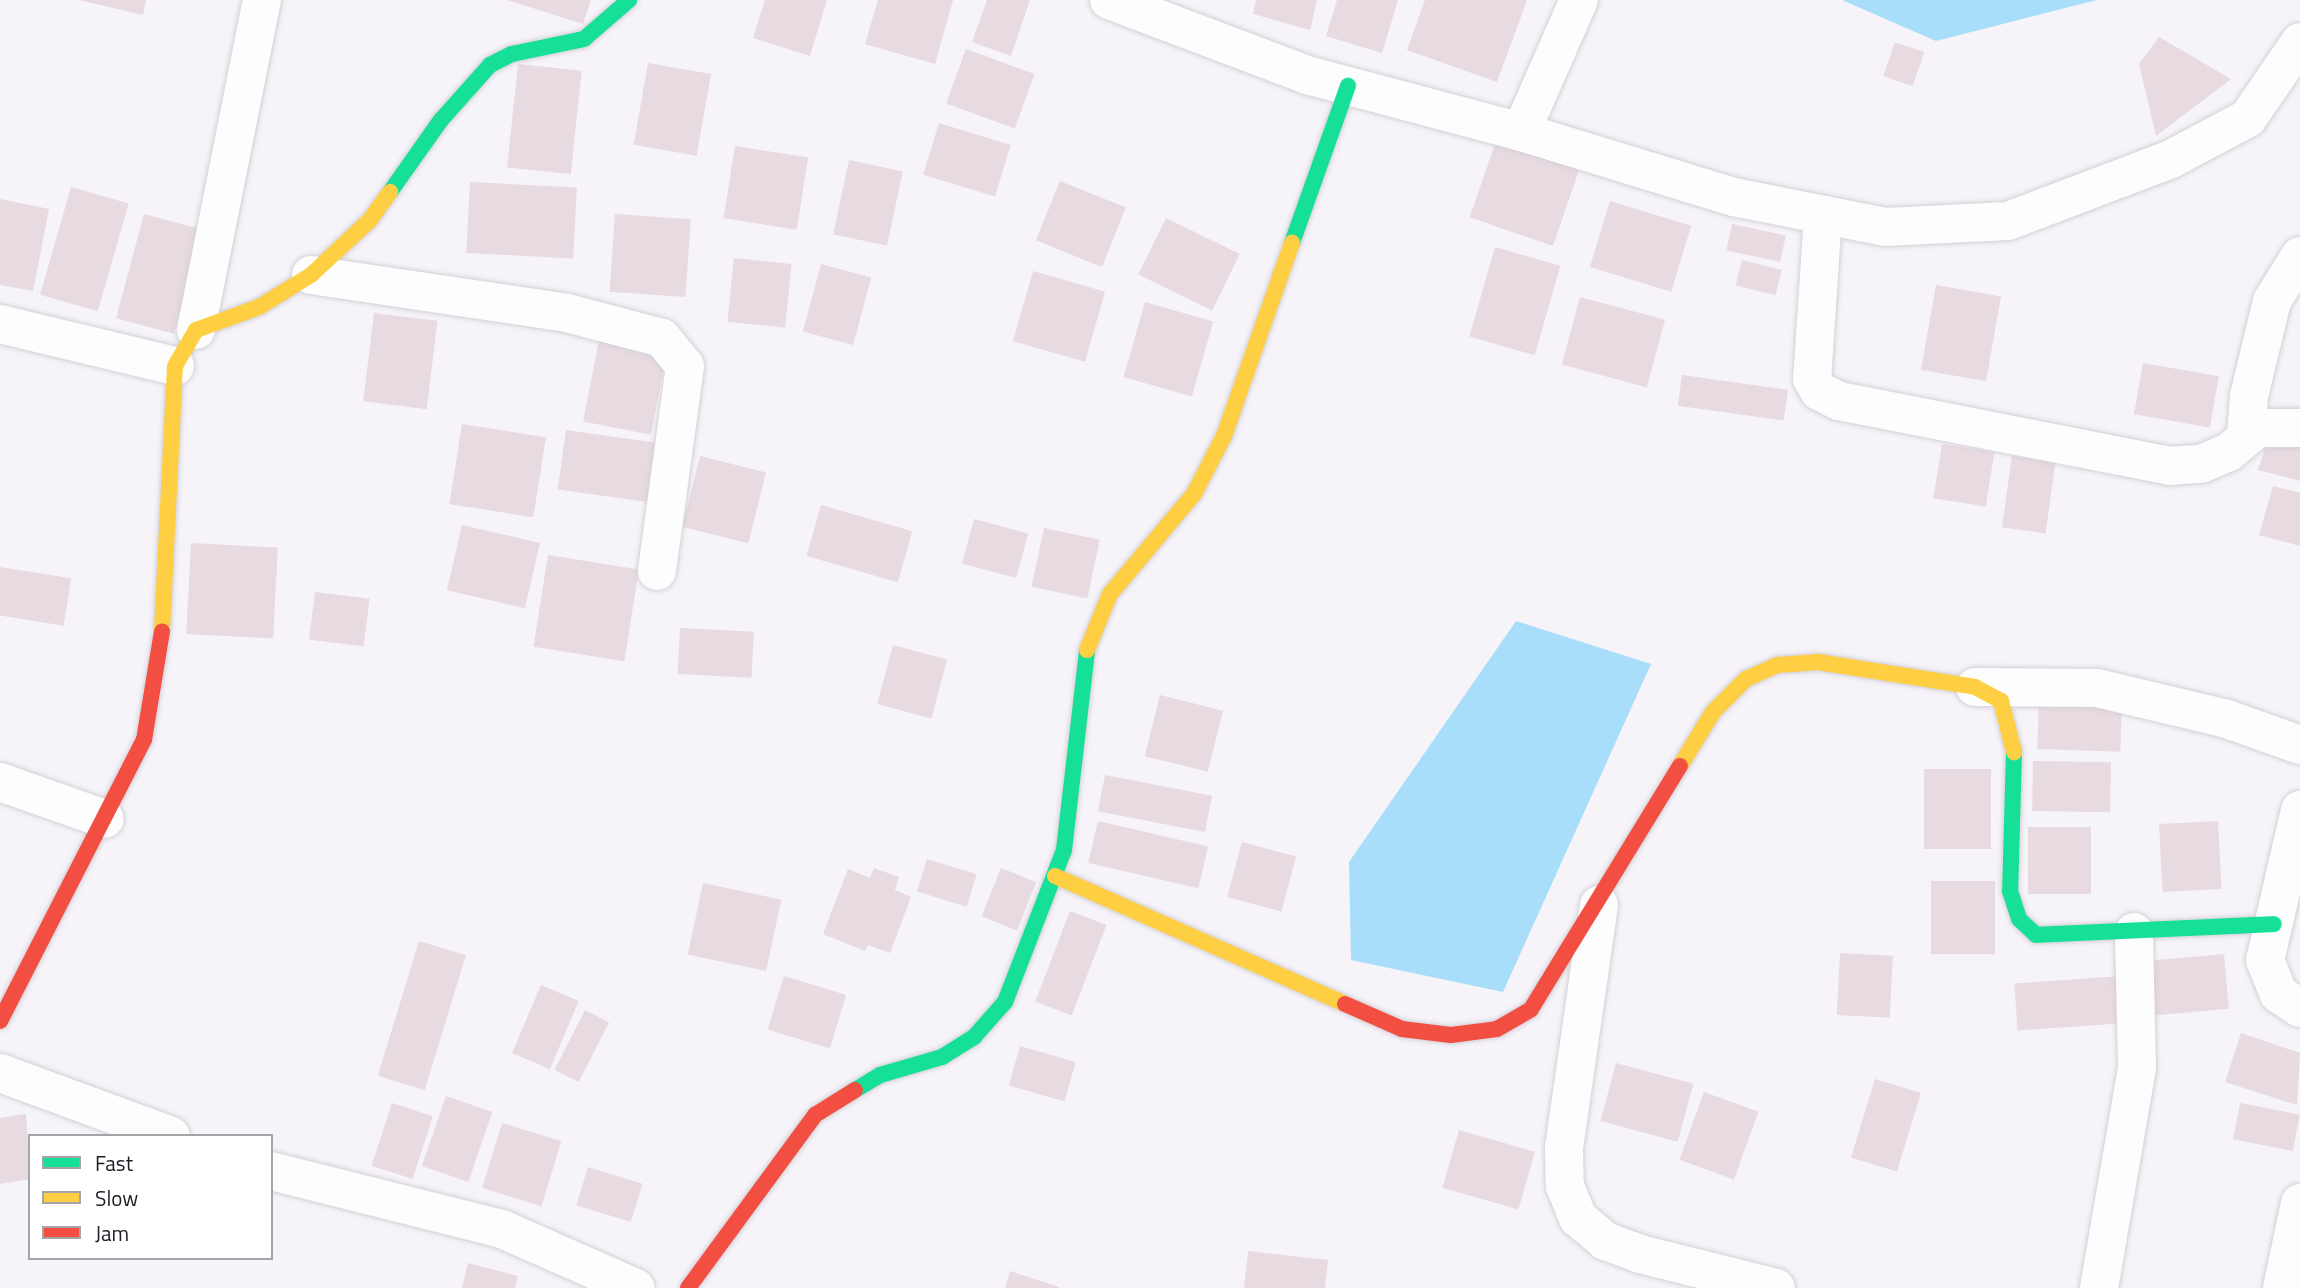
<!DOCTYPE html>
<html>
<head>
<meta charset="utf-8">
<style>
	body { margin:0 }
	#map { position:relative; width:2300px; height:1288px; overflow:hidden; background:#f6f4f9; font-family:"Titillium Web",sans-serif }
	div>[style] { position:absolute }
	.water>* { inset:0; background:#a9defb }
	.building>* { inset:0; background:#e7dae0; transform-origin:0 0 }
	.roads { filter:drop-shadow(0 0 2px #d3d0d7) drop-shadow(0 0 2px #d3d0d7) }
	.street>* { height:38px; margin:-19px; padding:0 19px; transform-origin:19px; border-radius:19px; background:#fefdfe }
	.fast>* { height:16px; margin:-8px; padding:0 8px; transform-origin:8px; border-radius:8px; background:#16e098 }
	.slow>* { height:16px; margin:-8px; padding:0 8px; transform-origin:8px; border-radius:8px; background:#ffcf43 }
	.jam>* { height:16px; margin:-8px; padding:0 8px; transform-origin:8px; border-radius:8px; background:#f24e42 }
	span { translate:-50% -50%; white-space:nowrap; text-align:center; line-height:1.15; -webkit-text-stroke:5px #fff; paint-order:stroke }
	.legend { position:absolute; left:28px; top:1134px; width:245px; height:126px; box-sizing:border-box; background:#fff; border:2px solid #a6a4a8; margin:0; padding:9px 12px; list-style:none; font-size:21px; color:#201c26 }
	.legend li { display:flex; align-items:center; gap:14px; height:35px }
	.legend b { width:35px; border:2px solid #a6a4a8 }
</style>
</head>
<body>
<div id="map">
	<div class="water">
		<i style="clip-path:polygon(1842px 0,2097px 0,1936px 41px)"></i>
		<i style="clip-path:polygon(1516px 621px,1651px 664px,1503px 992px,1351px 960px,1349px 862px)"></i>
	</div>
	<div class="building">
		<i style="clip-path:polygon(79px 0,146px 0,143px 15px)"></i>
		<i style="clip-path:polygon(507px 0,591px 0,583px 24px)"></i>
		<i style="clip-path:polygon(765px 0,827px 0,810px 56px,753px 38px)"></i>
		<i style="clip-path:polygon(878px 0,953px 0,935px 64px,865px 44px)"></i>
		<i style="clip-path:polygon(987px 0,1030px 0,1011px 56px,972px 42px)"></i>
		<i style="clip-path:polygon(1256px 0,1317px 0,1310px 30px,1253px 14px)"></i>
		<i style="clip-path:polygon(1337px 0,1398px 0,1382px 53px,1326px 36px)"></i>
		<i style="clip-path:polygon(1425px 0,1527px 0,1497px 82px,1407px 50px)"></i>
		<i style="clip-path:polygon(2159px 37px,2231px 79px,2156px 136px,2139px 64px)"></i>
		<i style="left:1895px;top:42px;width:31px;height:36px;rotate:19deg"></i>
		<i style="left:966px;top:49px;width:73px;height:58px;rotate:20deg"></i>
		<i style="left:648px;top:63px;width:64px;height:83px;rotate:10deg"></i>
		<i style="left:518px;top:64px;width:64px;height:104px;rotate:6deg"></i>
		<i style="left:939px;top:123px;width:75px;height:54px;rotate:17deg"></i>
		<i style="left:1498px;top:135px;width:88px;height:87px;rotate:19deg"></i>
		<i style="left:735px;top:146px;width:74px;height:73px;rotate:9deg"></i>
		<i style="left:849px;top:160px;width:55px;height:76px;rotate:12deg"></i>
		<i style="left:1060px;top:181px;width:71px;height:64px;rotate:22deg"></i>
		<i style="left:470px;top:182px;width:107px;height:71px;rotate:3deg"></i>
		<i style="left:71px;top:187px;width:60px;height:112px;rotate:16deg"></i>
		<i style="clip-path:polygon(0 199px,49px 209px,33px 291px,0 285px)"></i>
		<i style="left:1610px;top:201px;width:85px;height:69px;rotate:17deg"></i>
		<i style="left:144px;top:214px;width:60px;height:108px;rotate:15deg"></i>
		<i style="left:615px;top:214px;width:76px;height:78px;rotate:4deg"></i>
		<i style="left:1166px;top:218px;width:82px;height:63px;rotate:26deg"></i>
		<i style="left:1732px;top:224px;width:55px;height:27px;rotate:12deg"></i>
		<i style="left:1495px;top:247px;width:68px;height:93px;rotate:16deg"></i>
		<i style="left:734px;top:258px;width:58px;height:64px;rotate:6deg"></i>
		<i style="left:1742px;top:260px;width:41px;height:26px;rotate:14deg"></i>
		<i style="left:821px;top:264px;width:52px;height:70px;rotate:15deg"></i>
		<i style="left:1033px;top:271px;width:75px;height:73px;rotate:16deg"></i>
		<i style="left:1936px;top:285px;width:66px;height:86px;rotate:10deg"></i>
		<i style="left:1580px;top:297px;width:88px;height:70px;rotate:15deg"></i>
		<i style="left:1145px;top:302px;width:71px;height:78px;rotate:16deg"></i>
		<i style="left:374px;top:313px;width:64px;height:89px;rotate:7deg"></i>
		<i style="left:599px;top:340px;width:69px;height:83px;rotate:11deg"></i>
		<i style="left:2143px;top:363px;width:77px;height:52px;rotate:10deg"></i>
		<i style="left:1682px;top:375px;width:107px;height:31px;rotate:8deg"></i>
		<i style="left:462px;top:424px;width:85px;height:81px;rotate:9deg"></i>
		<i style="left:566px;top:430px;width:93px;height:60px;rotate:8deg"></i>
		<i style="clip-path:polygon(2269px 436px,2300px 446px,2300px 481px,2258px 470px)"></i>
		<i style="left:1942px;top:444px;width:53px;height:55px;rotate:9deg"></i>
		<i style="left:700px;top:456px;width:68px;height:73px;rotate:14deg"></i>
		<i style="left:2012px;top:456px;width:44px;height:72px;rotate:8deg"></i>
		<i style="clip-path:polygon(2273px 486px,2300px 493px,2300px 546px,2259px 535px)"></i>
		<i style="left:821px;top:505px;width:95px;height:53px;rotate:16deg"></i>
		<i style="left:974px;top:519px;width:56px;height:46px;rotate:15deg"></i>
		<i style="left:462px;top:525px;width:80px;height:67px;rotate:13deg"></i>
		<i style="left:1044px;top:528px;width:57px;height:60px;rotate:12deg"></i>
		<i style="left:191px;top:543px;width:87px;height:91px;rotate:3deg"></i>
		<i style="left:548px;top:555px;width:92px;height:93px;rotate:9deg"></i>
		<i style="left:0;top:567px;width:72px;height:48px;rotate:9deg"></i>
		<i style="left:315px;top:592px;width:55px;height:48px;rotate:7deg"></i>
		<i style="left:680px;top:628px;width:74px;height:46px;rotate:3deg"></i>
		<i style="left:893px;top:645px;width:56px;height:61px;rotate:15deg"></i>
		<i style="left:1160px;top:695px;width:65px;height:63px;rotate:14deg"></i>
		<i style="left:2039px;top:700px;width:83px;height:49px;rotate:2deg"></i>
		<i style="left:2033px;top:761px;width:78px;height:50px;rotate:1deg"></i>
		<i style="left:1924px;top:769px;width:67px;height:80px"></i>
		<i style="left:1105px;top:775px;width:109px;height:37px;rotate:11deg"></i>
		<i style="left:1098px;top:821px;width:113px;height:43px;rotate:13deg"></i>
		<i style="left:2218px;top:821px;width:68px;height:59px;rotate:87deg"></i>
		<i style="left:2028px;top:827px;width:63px;height:67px"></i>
		<i style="left:1242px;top:842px;width:56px;height:57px;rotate:15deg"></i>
		<i style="left:927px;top:859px;width:52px;height:34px;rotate:17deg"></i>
		<i style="clip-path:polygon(874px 868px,899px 877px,895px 890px,911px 897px,890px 953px,868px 945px,865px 951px,823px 934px,848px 869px,870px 878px)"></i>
		<i style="left:1001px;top:868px;width:38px;height:52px;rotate:22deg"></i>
		<i style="left:1931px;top:881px;width:64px;height:73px"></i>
		<i style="left:703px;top:883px;width:80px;height:73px;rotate:12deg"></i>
		<i style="left:1070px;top:911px;width:39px;height:97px;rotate:21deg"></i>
		<i style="left:419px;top:941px;width:49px;height:141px;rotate:17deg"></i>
		<i style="left:1840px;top:953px;width:53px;height:62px;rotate:3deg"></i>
		<i style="left:2224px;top:954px;width:55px;height:82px;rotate:85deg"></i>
		<i style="left:784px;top:976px;width:65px;height:56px;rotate:17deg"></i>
		<i style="left:2123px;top:976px;width:47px;height:109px;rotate:86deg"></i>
		<i style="left:541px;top:985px;width:41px;height:74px;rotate:23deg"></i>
		<i style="left:585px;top:1010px;width:27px;height:67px;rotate:27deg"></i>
		<i style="clip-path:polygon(2241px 1033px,2300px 1053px,2297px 1105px,2225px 1082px)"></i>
		<i style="left:1020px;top:1046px;width:58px;height:41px;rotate:16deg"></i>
		<i style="left:1616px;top:1063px;width:80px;height:60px;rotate:15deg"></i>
		<i style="left:1875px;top:1079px;width:48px;height:82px;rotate:17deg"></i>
		<i style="left:1704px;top:1092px;width:58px;height:72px;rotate:20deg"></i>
		<i style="left:446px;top:1096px;width:49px;height:74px;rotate:19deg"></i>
		<i style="left:392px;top:1103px;width:43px;height:66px;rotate:18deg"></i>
		<i style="left:2240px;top:1103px;width:61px;height:37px;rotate:11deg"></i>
		<i style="clip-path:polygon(26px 1114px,30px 1179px,0 1184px,0 1118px)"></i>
		<i style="left:502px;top:1123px;width:62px;height:68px;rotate:17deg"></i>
		<i style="left:1459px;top:1130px;width:79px;height:60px;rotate:16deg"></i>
		<i style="left:588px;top:1167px;width:57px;height:40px;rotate:17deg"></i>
		<i style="clip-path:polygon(1248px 1251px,1328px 1260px,1325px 1288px,1244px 1288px)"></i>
		<i style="clip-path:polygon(468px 1263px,518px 1276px,515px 1288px,462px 1288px)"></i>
		<i style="clip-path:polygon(1010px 1271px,1059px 1287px,1059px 1288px,1005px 1288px)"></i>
	</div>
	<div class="roads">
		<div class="street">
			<i style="left:1109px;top:0;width:212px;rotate:20.7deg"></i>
			<i style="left:1307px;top:75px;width:221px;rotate:14.9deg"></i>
			<i style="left:1521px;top:132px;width:223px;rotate:17deg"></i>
			<i style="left:1734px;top:197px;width:155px;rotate:11.2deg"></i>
			<i style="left:1886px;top:227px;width:122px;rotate:-2.8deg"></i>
			<i style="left:2008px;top:221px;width:174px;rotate:-20.8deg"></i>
			<i style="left:2171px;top:159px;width:87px;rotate:-28deg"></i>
			<i style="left:2248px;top:118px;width:92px;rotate:-55.6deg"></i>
			<i style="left:1521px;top:132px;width:144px;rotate:-66.3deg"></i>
			<i style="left:1823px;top:215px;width:164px;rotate:93.8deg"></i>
			<i style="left:1812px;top:379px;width:14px;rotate:60deg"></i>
			<i style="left:1819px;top:391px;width:22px;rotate:27deg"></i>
			<i style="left:1839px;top:401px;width:336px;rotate:11.1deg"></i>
			<i style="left:2169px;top:466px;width:32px;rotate:-4deg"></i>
			<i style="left:2201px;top:464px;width:30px;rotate:-23deg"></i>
			<i style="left:2229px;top:452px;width:38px;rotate:-40deg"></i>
			<i style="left:2258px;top:428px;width:42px"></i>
			<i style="left:311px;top:275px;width:259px;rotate:8.4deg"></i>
			<i style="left:567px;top:313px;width:98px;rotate:14.7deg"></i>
			<i style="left:662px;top:338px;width:36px;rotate:51deg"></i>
			<i style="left:685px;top:366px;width:207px;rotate:97.8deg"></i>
			<i style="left:0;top:324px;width:180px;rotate:13.5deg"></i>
			<i style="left:196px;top:330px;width:337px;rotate:-78.7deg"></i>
			<i style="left:2246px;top:438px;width:42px;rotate:-85.9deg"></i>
			<i style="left:2249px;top:396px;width:98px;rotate:-76.4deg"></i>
			<i style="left:2272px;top:301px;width:53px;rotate:-58.1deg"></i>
			<i style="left:1975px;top:687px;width:122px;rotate:0.5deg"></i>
			<i style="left:2097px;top:688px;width:134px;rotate:13.4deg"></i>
			<i style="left:2227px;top:719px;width:77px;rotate:19.6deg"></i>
			<i style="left:0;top:782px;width:111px;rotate:19.4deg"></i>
			<i style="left:2300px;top:810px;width:154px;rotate:103.1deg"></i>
			<i style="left:2265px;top:960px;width:37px;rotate:68deg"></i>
			<i style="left:2279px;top:994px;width:25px;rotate:34deg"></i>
			<i style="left:1599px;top:905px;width:245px;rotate:98.2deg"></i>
			<i style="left:1564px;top:1147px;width:39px;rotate:89deg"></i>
			<i style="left:1565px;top:1186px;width:35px;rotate:68deg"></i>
			<i style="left:1578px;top:1218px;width:35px;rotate:40deg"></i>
			<i style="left:1605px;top:1241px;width:37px;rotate:20deg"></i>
			<i style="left:1640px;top:1254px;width:140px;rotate:14deg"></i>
			<i style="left:0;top:1073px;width:182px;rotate:20.2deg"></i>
			<i style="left:271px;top:1171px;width:238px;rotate:14.1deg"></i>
			<i style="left:502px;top:1229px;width:146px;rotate:23.8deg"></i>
			<i style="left:2099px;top:1288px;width:223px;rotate:-80.2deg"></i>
			<i style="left:2137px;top:1068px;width:136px;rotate:-91.3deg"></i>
			<i style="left:2282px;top:1288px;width:87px;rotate:-78deg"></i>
		</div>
		<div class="fast">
			<i style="left:390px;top:192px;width:88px;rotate:-54.7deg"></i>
			<i style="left:441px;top:120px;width:74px;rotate:-48.3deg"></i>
			<i style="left:490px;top:65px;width:25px;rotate:-27deg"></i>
			<i style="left:512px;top:54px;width:74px;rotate:-11.8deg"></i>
			<i style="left:584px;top:39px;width:60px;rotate:-40.9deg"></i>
			<i style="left:1292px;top:243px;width:167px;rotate:-70.4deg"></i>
			<i style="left:2014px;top:752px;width:139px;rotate:91.6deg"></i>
			<i style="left:2010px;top:891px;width:29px;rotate:72deg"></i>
			<i style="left:2019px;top:919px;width:23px;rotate:43deg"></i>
			<i style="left:2036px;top:935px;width:238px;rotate:-2.6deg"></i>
			<i style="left:855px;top:1090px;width:29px;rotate:-31deg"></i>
			<i style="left:880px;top:1075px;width:65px;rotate:-16.2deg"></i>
			<i style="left:942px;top:1057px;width:38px;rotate:-32deg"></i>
			<i style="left:974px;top:1037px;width:47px;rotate:-48.5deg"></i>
			<i style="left:1005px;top:1002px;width:163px;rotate:-68.8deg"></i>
			<i style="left:1064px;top:850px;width:201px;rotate:-83.4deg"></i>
		</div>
		<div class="slow">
			<i style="left:162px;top:631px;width:265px;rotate:-87.2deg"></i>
			<i style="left:175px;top:366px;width:42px;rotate:-59.7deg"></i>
			<i style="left:196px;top:330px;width:67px;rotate:-20.1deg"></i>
			<i style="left:259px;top:307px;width:61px;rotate:-31.6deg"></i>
			<i style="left:311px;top:275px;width:79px;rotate:-43deg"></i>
			<i style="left:369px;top:221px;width:36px;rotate:-54deg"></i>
			<i style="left:1087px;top:650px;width:61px;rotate:-67.7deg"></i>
			<i style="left:1110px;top:594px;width:131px;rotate:-50deg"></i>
			<i style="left:1194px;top:494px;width:65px;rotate:-62.7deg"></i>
			<i style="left:1224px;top:436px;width:205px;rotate:-70.6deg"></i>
			<i style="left:1680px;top:766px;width:63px;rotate:-58.6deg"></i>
			<i style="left:1713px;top:712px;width:47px;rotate:-45deg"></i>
			<i style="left:1746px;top:679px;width:35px;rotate:-24deg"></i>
			<i style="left:1778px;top:665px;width:40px;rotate:-4.3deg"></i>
			<i style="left:1818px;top:662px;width:159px;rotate:9deg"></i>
			<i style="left:1975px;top:687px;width:30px;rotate:28deg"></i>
			<i style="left:2001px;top:701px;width:53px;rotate:75.7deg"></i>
			<i style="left:1055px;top:876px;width:317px;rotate:23.8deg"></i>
		</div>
		<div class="jam">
			<i style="left:1345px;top:1004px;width:62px;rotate:23.7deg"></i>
			<i style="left:1402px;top:1029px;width:49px;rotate:7deg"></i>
			<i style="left:1451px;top:1035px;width:46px;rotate:-7.4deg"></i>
			<i style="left:1497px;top:1029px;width:39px;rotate:-30deg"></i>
			<i style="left:1531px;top:1009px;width:285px;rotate:-58.5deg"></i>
			<i style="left:0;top:1021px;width:316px;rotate:-62.9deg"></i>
			<i style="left:144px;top:740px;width:110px;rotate:-80.6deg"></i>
			<i style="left:688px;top:1288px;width:215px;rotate:-53.7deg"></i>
			<i style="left:815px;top:1115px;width:47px;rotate:-32deg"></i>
		</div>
	</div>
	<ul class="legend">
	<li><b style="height:9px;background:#16e098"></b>Fast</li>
	<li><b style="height:9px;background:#ffcf43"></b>Slow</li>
	<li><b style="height:9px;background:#f24e42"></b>Jam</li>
	</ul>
</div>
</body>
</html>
